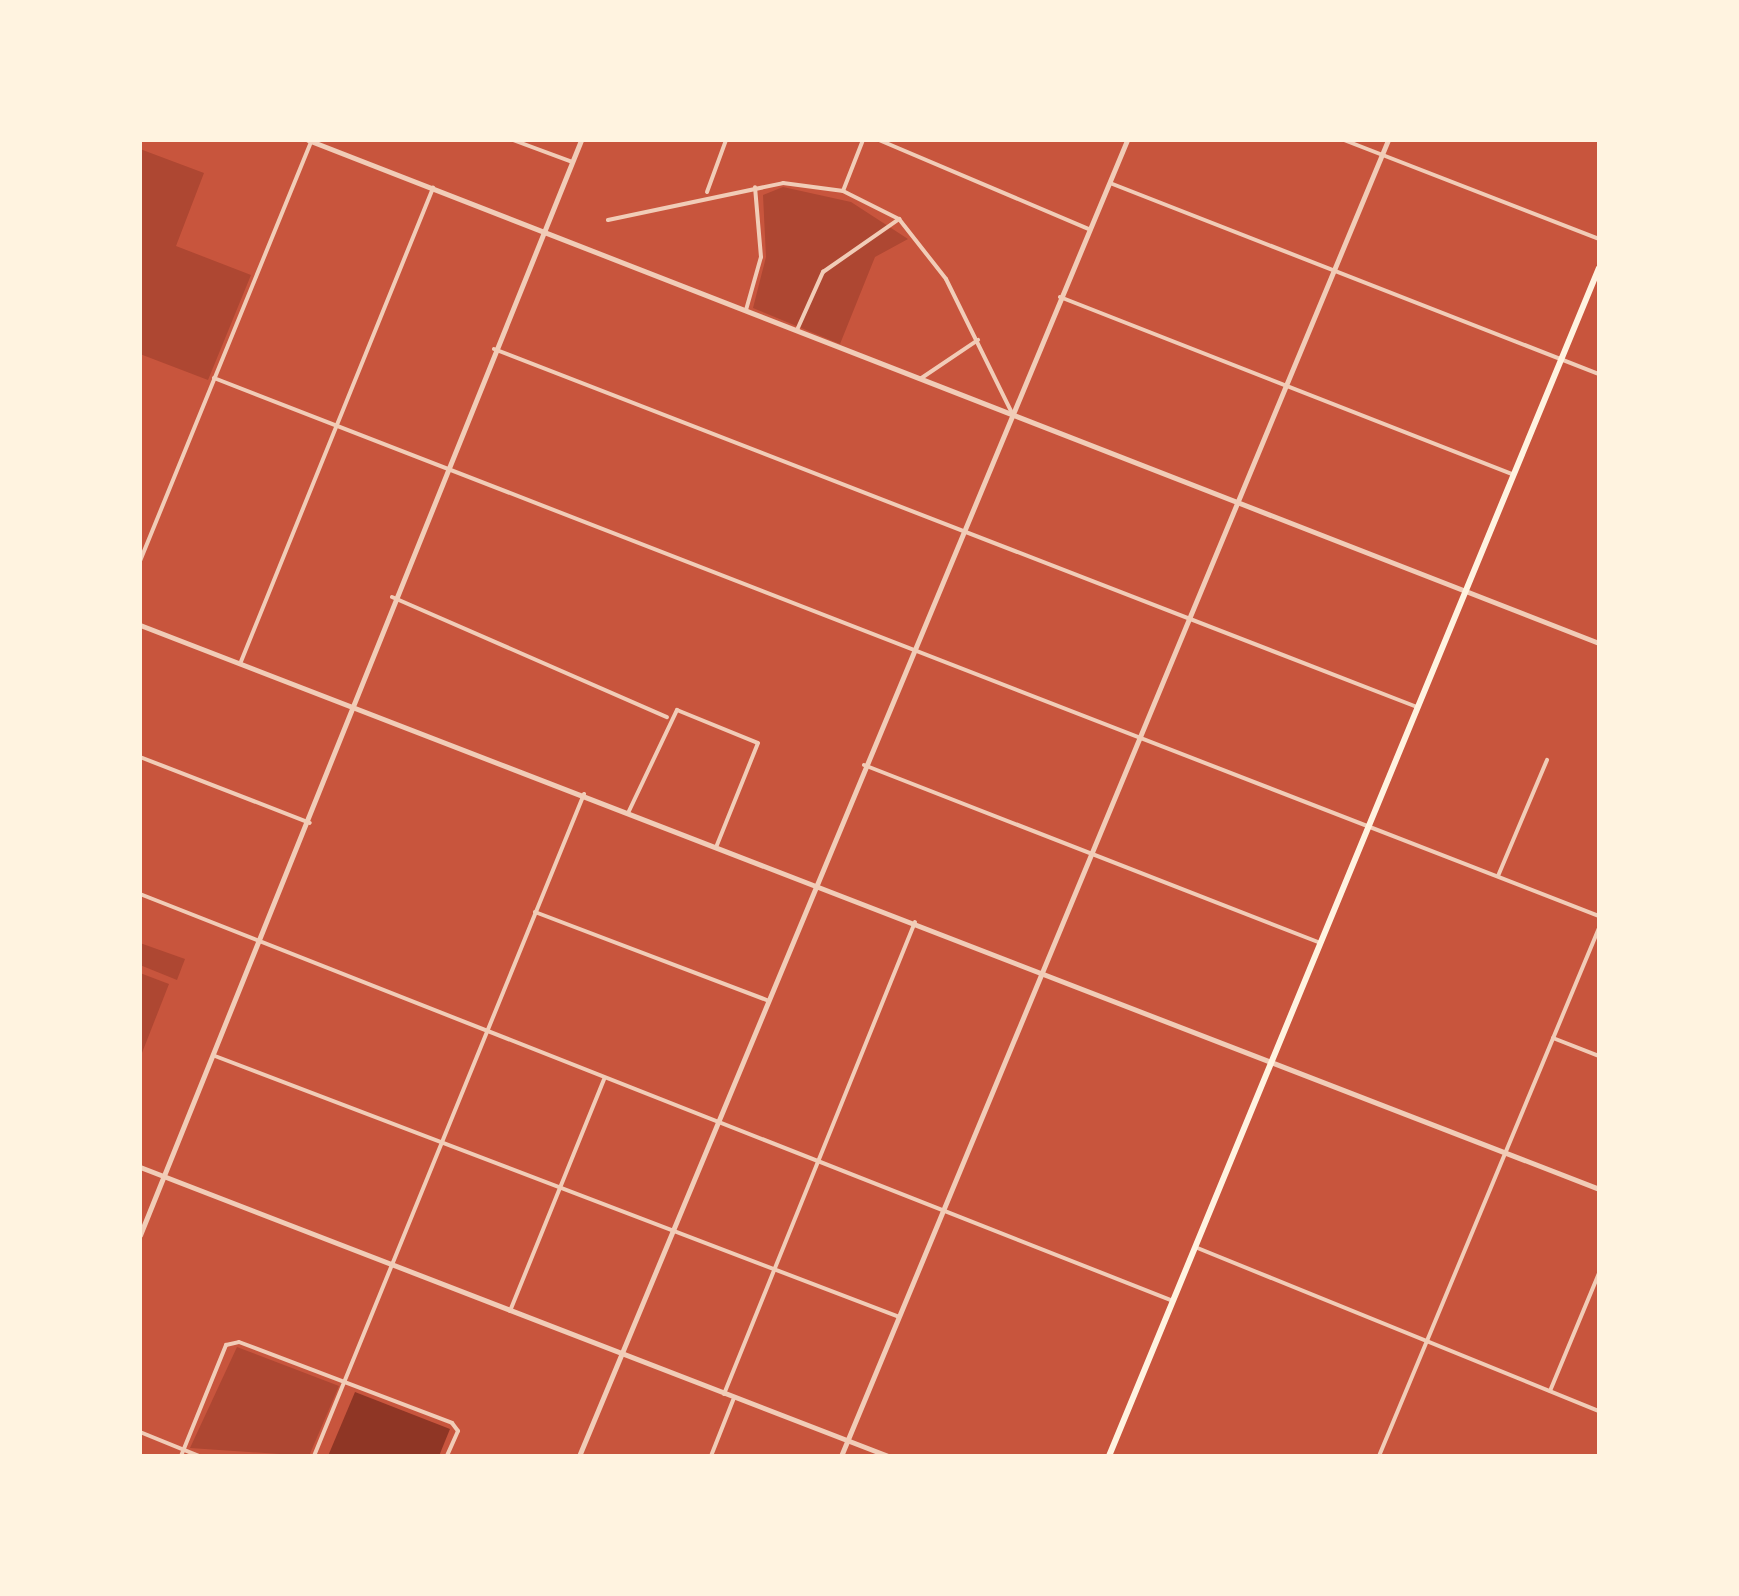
<!DOCTYPE html>
<html>
<head>
<meta charset="utf-8">
<style>
	body { margin:0 }
	#map { position:relative; width:1739px; height:1596px; overflow:hidden; background:#c8553d; font-family:"Public Sans",sans-serif }
	div>[style] { position:absolute }
	.green>* { inset:0; background:#ae4732 }
	.water>* { inset:0; background:#8f3625 }
	.minor>* { height:4px; margin:-2px; padding:0 2px; transform-origin:2px; border-radius:2px; background:#f1ccb7 }
	.tertiary>* { height:5px; margin:-2.5px; padding:0 2.5px; transform-origin:2.5px; border-radius:2.5px; background:#f1ccb7 }
	.primary>* { height:6px; margin:-3px; padding:0 3px; transform-origin:3px; border-radius:3px; background:#fff3e0 }
	span { translate:-50% -50%; white-space:nowrap; text-align:center; line-height:1.15; -webkit-text-stroke:10px #fff3e0; paint-order:stroke }
	.frame { position:absolute; inset:0; border:142px solid #fff3e0; pointer-events:none }
</style>
</head>
<body>
<div id="map">
	<div class="green">
		<i style="clip-path:polygon(140px 149px,204px 173px,176px 246px,251px 275px,208px 380px,140px 354px)"></i>
		<i style="clip-path:polygon(783px 187px,851px 202px,908px 239px,875px 257px,840px 344px,753px 308px,766px 257px,763px 195px)"></i>
		<i style="clip-path:polygon(140px 943px,185px 959px,177px 980px,140px 965px)"></i>
		<i style="clip-path:polygon(140px 973px,169px 984px,140px 1058px)"></i>
		<i style="clip-path:polygon(237px 1347px,339px 1386px,309px 1456px,190px 1448px)"></i>
	</div>
	<div class="water">
		<i style="clip-path:polygon(355px 1392px,450px 1429px,439px 1456px,328px 1456px)"></i>
	</div>
	<div class="minor">
		<i style="left:513px;top:140px;width:63px;rotate:20.4deg"></i>
		<i style="left:879px;top:140px;width:228px;rotate:23deg"></i>
		<i style="left:1344px;top:140px;width:274px;rotate:21.2deg"></i>
		<i style="left:1110px;top:183px;width:525px;rotate:21.34deg"></i>
		<i style="left:843px;top:191px;width:55px;rotate:-68.6deg"></i>
		<i style="left:707px;top:192px;width:55px;rotate:-69.9deg"></i>
		<i style="left:608px;top:220px;width:179px;rotate:-11.9deg"></i>
		<i style="left:783px;top:183px;width:61px;rotate:7.6deg"></i>
		<i style="left:843px;top:191px;width:63px;rotate:26.6deg"></i>
		<i style="left:899px;top:219px;width:76px;rotate:51.9deg"></i>
		<i style="left:946px;top:279px;width:149px;rotate:63.8deg"></i>
		<i style="left:1060px;top:297px;width:485px;rotate:21.4deg"></i>
		<i style="left:746px;top:310px;width:55px;rotate:-74.2deg"></i>
		<i style="left:761px;top:257px;width:70px;rotate:-94.9deg"></i>
		<i style="left:797px;top:330px;width:64px;rotate:-65.9deg"></i>
		<i style="left:823px;top:272px;width:93px;rotate:-34.9deg"></i>
		<i style="left:494px;top:349px;width:990px;rotate:21.2deg"></i>
		<i style="left:214px;top:378px;width:1486px;rotate:21.23deg"></i>
		<i style="left:920px;top:379px;width:70px;rotate:-33.9deg"></i>
		<i style="left:140px;top:561px;width:455px;rotate:-67.8deg"></i>
		<i style="left:392px;top:597px;width:300px;rotate:23.6deg"></i>
		<i style="left:240px;top:664px;width:514px;rotate:-67.93deg"></i>
		<i style="left:140px;top:757px;width:182px;rotate:21.2deg"></i>
		<i style="left:864px;top:765px;width:490px;rotate:21.3deg"></i>
		<i style="left:629px;top:811px;width:112px;rotate:-64.6deg"></i>
		<i style="left:677px;top:710px;width:87px;rotate:22.2deg"></i>
		<i style="left:758px;top:743px;width:110px;rotate:111.9deg"></i>
		<i style="left:1498px;top:876px;width:126px;rotate:-67.1deg"></i>
		<i style="left:140px;top:894px;width:1110px;rotate:21.5deg"></i>
		<i style="left:535px;top:912px;width:248px;rotate:20.8deg"></i>
		<i style="left:1553px;top:1038px;width:49px;rotate:21.4deg"></i>
		<i style="left:215px;top:1056px;width:730px;rotate:20.87deg"></i>
		<i style="left:1195px;top:1247px;width:436px;rotate:22.1deg"></i>
		<i style="left:510px;top:1311px;width:250px;rotate:-67.9deg"></i>
		<i style="left:1550px;top:1391px;width:128px;rotate:-67.4deg"></i>
		<i style="left:724px;top:1394px;width:509px;rotate:-67.97deg"></i>
		<i style="left:140px;top:1432px;width:64px;rotate:22.1deg"></i>
		<i style="left:181px;top:1456px;width:120px;rotate:-67.9deg"></i>
		<i style="left:226px;top:1345px;width:13px;rotate:-13deg"></i>
		<i style="left:239px;top:1342px;width:228px;rotate:20.8deg"></i>
		<i style="left:452px;top:1423px;width:10px;rotate:53deg"></i>
		<i style="left:458px;top:1431px;width:27px;rotate:114deg"></i>
		<i style="left:314px;top:1456px;width:715px;rotate:-67.81deg"></i>
		<i style="left:711px;top:1456px;width:62px;rotate:-68.4deg"></i>
		<i style="left:1379px;top:1456px;width:572px;rotate:-67.38deg"></i>
	</div>
	<div class="tertiary">
		<i style="left:308px;top:140px;width:1386px;rotate:21.29deg"></i>
		<i style="left:140px;top:625px;width:1564px;rotate:21.13deg"></i>
		<i style="left:140px;top:1167px;width:802px;rotate:21.12deg"></i>
		<i style="left:140px;top:1235px;width:1180px;rotate:-68.06deg"></i>
		<i style="left:579px;top:1456px;width:1426px;rotate:-67.39deg"></i>
		<i style="left:841px;top:1456px;width:1425px;rotate:-67.43deg"></i>
	</div>
	<div class="primary">
		<i style="left:1109px;top:1456px;width:1285px;rotate:-67.59deg"></i>
	</div>
	<div class="frame"></div>
</div>
</body>
</html>
